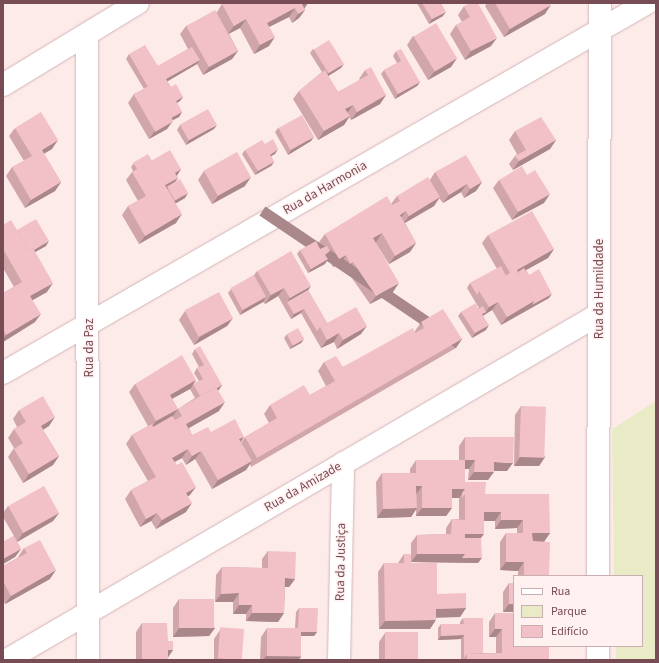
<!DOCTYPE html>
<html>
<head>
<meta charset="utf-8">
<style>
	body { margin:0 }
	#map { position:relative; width:659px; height:663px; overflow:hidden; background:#fdebea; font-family:"Source Sans 3",sans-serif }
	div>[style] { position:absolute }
	.green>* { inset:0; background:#e9ebc7 }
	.roads { filter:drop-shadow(0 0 1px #d4b4b6) drop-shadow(0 0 1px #d4b4b6) }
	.minor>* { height:22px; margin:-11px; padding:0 11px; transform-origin:11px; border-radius:11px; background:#fff }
	.wall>* { inset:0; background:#d0a6ab }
	.shaded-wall>* { inset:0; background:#a9878b; transform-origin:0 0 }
	.building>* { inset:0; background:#f2c1c7; transform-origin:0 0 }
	span { translate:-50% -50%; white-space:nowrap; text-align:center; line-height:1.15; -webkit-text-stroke:3px #fff1f0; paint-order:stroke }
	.street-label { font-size:13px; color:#784c54 }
	.frame { position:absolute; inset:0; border:4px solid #784c54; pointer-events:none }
	.legend { position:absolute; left:513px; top:575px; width:130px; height:72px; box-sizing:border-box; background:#fff1f0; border:1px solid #c9afb2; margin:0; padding:5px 7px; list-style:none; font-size:12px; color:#784c54 }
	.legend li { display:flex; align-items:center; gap:8px; height:20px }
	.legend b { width:20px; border:1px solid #c9afb2 }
</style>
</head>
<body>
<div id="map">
	<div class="green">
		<i style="clip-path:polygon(656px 401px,656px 660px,616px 660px,616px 646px,642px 646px,642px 576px,614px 576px,612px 429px)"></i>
	</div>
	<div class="roads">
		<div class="minor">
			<i style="left:87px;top:37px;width:623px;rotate:89.91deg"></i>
			<i style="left:3px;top:85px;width:158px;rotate:-31.3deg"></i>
			<i style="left:3px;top:373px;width:743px;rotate:-29.88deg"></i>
			<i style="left:598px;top:576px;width:573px;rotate:-89.8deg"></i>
			<i style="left:7px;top:660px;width:686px;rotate:-30.3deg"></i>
			<i style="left:339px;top:660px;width:197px;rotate:-88.8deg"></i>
			<i style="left:598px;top:660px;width:14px;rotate:-90deg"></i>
		</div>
	</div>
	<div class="wall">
		<i style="clip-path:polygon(225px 3px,308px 3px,304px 8px,305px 10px,299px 18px,292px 23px,289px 17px,269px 27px,269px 46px,254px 54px,240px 28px,229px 34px,238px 51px,232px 59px,203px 75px,197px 64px,167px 81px,171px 87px,183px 97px,180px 101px,177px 103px,182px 112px,179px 117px,172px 120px,167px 129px,149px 139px,128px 103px,134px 94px,144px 89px,126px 59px,129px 54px,158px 66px,188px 49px,180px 34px,186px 26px,217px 12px,222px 4px)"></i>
		<i style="clip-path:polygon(417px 3px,441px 3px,443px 16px,429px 24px)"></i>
		<i style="clip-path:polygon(487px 3px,549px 3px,545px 14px,504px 37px,485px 6px)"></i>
		<i style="clip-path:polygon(464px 6px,491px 46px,465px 60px,450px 34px,456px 25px,462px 22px,458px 15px)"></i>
		<i style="clip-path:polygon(413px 36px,457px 58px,451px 67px,428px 80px,407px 45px)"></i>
		<i style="clip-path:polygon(313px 49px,341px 68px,328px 76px,338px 92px,360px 80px,359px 79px,365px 70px,386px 95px,380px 104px,351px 120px,349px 117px,344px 125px,318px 140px,293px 99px,299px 91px,322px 72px,310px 53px)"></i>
		<i style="clip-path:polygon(396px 51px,420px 82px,417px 86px,395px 99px,381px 74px,384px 70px,397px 63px,393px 56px)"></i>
		<i style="clip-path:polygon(180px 125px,214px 129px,186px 145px,177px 130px)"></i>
		<i style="clip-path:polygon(15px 128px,52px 149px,44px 154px,61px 182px,55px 191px,25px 208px,6px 176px,12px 167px,24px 161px,9px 136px)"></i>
		<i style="clip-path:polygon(278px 128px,311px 141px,288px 155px,275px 132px)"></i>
		<i style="clip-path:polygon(515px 131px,556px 140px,550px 149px,513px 170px,509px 164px,515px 156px,517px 154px,509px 140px)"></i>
		<i style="clip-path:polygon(265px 144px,275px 154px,271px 156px,274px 162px,271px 166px,255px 175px,242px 154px,245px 150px)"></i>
		<i style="clip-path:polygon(152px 161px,181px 169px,177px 176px,178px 178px,175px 182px,185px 198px,176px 203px,176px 223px,139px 244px,122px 215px,128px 206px,138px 201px,126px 180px,132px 172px,133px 171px,131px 167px,134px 163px)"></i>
		<i style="clip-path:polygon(204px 171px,245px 186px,212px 204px,198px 180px)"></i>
		<i style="clip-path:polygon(435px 172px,482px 182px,476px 191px,464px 198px,461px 192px,443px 203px,439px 198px,434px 206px,405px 223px,416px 243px,410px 252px,389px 264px,375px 242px,393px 292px,370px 304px,347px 271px,344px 272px,340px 264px,333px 267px,327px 256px,326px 256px,328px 259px,325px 264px,308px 273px,297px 254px,300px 250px,320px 249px,323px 248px,319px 242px,325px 234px,391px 204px,397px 196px,430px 180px)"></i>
		<i style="clip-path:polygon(527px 175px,544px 203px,512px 220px,493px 188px,499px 180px)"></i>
		<i style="clip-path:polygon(3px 225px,17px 230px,46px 246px,35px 252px,47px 292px,32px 300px,35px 322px,3px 342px,3px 293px,14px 287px,3px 268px)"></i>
		<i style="clip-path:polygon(488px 235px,554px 249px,548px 258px,526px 270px,529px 275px,549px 298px,501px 325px,492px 310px,483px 316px,486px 330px,472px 338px,458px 316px,461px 312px,479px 308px,467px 288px,470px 283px,497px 269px,482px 243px)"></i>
		<i style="clip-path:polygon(257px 271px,308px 290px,327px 323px,361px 334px,337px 349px,334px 342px,321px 348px,301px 313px,291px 319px,278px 296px,265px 304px,263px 302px,240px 315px,228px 293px,231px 289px,254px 275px)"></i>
		<i style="clip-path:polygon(185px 311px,233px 318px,227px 326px,194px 345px,179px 320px)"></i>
		<i style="clip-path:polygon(evenodd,421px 322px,462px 339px,456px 348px,251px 467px,250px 464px,246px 470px,212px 489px,195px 459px,186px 465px,182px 458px,175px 462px,190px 495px,188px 496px,186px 512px,156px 529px,151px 521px,140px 527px,125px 499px,131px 490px,148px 481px,126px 444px,132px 435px,148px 426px,129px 392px,135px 384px,196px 380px,193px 384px,199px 381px,194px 373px,197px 368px,199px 367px,192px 354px,195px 349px,222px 385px,218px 390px,219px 411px,189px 428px,192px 435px,211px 432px,244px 437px,241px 442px,241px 443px,245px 437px,269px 423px,264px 414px,270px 405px,310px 395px,326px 386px,318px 371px,324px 362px,343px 367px,415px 333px,415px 331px,421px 322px,190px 389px,195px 398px,178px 409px,172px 399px,190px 389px)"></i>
		<i style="clip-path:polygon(287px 334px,304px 339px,301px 343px,290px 349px,284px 338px)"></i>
		<i style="clip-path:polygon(521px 406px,545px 457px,539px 466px,514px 466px,515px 415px)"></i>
		<i style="clip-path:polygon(19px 410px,49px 426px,43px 430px,59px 456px,53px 465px,23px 483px,8px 457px,14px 448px,8px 438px,14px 429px,17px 427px,13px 419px)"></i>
		<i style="clip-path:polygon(465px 437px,507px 471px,494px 471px,488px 480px,468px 480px,469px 469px,465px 469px,465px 482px,550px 533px,544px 541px,549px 576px,518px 576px,518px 571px,500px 570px,500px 542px,506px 533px,517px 533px,517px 528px,495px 529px,495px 521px,484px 521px,481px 538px,478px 563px,411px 562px,411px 563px,437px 594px,466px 608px,460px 617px,436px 617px,430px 629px,379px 629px,378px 572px,384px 563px,398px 563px,404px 554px,411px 554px,411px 543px,417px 535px,446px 534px,446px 528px,452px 519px,459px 519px,459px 498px,452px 498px,452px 508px,446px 516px,416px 516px,416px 509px,411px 517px,377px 518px,376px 482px,382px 473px,410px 473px,410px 469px,416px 460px,459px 460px,459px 446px)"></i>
		<i style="clip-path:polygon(8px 506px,59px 513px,53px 521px,17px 542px,21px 549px,15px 557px,3px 564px,3px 542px,14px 536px,3px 517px,3px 513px)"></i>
		<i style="clip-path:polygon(24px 548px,50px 579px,5px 604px,3px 600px,3px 566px,19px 557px,18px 557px)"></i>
		<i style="clip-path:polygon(268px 551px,295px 579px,289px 587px,285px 587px,284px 613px,278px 622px,246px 621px,246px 614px,233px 614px,233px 602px,215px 602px,216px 575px,222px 567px,262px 568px,262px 559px)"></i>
		<i style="clip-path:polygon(509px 583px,514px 612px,503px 612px,503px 592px)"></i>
		<i style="clip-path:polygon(179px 599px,215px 628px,209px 636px,173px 637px,173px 608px)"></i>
		<i style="clip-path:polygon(299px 608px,317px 632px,314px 636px,301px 636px,301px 657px,298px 660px,260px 660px,261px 637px,267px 628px,295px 628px,296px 612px)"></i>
		<i style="clip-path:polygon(495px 613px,549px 660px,461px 660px,461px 639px,438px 640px,438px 628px,441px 624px,460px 624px,460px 622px,463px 618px,483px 653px,496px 653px,496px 637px,489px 637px,489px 622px)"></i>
		<i style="clip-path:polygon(142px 623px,168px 641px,173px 650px,168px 657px,168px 660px,136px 660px,136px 632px)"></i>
		<i style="clip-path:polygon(220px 630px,242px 660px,214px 660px,214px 639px)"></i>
		<i style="clip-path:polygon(385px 633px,418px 660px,379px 660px,379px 642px)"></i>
	</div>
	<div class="shaded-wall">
		<i style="clip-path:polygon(305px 3px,308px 3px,304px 9px,296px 13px,302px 4px)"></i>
		<i style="clip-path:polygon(551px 5px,545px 14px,504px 37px,510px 29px)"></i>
		<i style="clip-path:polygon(295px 8px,289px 17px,261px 31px,267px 23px)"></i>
		<i style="clip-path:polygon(305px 10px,299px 18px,292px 23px,298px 14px)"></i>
		<i style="clip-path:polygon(446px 12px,443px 16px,429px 24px,432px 19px)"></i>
		<i style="clip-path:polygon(246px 19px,240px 28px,228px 34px,234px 26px)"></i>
		<i style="clip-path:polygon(275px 37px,269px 46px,254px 54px,260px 45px)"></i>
		<i style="clip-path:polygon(497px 38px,491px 46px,465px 60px,471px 51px)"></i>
		<i style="clip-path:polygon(238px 51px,232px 59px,203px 75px,209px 67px)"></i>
		<i style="clip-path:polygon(457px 58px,451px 67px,428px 80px,434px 72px)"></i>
		<i style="clip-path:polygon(200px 60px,197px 64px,163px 84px,166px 79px)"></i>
		<i style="clip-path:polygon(344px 64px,341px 68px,325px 78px,328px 73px)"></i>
		<i style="clip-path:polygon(420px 82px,417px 86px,395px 99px,398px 94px)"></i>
		<i style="clip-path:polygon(386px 95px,380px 104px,351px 120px,357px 112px)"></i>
		<i style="clip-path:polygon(183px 97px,180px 101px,173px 105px,176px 101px)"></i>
		<i style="clip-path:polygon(353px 105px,347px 113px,345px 109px)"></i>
		<i style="clip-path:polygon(182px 112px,179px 117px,164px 125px,167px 120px)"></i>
		<i style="clip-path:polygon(350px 116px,344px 125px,318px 140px,324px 131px)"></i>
		<i style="clip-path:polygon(173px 121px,167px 129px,149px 139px,155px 131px)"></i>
		<i style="clip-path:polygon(217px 125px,214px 129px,186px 145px,189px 140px)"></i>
		<i style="clip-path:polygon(314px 137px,311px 141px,288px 155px,291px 150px)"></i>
		<i style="clip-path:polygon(58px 140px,52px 149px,36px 158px,42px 150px)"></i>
		<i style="clip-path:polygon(556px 140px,550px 149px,513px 170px,519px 161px)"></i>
		<i style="clip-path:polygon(278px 149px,275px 154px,266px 159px,270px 155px)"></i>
		<i style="clip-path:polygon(274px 162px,271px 166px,255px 175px,258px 171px)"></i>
		<i style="clip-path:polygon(181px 169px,175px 178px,175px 173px)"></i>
		<i style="clip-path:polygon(251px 177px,245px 186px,212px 204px,218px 196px)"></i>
		<i style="clip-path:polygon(178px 178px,172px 186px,164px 191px,165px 185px)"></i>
		<i style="clip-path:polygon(61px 182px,55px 191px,25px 208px,31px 200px)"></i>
		<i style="clip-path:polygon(482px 182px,476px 191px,464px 198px,470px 189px)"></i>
		<i style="clip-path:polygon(467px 184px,461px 192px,443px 203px,449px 195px)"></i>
		<i style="clip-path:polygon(188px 193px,185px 198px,168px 208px,171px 203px)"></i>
		<i style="clip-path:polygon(550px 194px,544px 203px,512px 220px,518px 212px)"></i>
		<i style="clip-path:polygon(440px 197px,434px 206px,403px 224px,409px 216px)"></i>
		<i style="clip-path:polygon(406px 211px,400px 219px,400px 215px)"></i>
		<i style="clip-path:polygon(182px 214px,176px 223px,139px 244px,145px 236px)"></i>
		<i style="clip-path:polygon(382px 233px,376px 242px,367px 247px,373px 238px)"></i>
		<i style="clip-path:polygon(49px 241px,46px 246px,23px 259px,26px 254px)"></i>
		<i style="clip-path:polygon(416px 243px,410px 252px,389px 264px,395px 256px)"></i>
		<i style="clip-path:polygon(554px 249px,548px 258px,515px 276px,517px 270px)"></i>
		<i style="clip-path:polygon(330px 251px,327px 256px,322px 259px,325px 255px)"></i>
		<i style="clip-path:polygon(346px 255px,340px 264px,333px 267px,339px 259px)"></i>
		<i style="clip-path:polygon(328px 259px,325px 264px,308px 273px,311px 269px)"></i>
		<i style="clip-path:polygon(353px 262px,347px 271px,344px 272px,350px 264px)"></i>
		<i style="clip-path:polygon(53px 283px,47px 292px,24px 305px,30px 296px)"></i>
		<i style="clip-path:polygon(399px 283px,393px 292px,370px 304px,376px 296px)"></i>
		<i style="clip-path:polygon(311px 286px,305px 295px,287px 302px,290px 298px)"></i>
		<i style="clip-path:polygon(284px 288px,278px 296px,265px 304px,271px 295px)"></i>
		<i style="clip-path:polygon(552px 294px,549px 298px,501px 325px,507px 317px,534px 301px)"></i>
		<i style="clip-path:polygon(266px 297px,263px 302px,240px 315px,243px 310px)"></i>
		<i style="clip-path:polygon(498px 302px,492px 310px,479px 318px,482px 314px,486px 312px,489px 307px)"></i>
		<i style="clip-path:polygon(304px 309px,301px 313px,291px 319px,294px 314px)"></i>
		<i style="clip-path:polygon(41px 314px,35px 322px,3px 342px,3px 339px,6px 335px)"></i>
		<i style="clip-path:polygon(233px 318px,227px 326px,194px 345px,200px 337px)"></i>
		<i style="clip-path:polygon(489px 325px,486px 330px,472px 338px,475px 333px)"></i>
		<i style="clip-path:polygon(367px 326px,361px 334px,337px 349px,343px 340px)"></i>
		<i style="clip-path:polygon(339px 333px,334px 342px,321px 348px,327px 340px)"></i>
		<i style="clip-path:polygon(304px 339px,301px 343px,290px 349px,293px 345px)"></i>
		<i style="left:462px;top:339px;width:11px;height:237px;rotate:124deg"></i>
		<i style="clip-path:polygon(196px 380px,190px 389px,164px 403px,170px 395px)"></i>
		<i style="clip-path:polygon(222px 385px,219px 390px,198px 402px,201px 398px)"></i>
		<i style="clip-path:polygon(225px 402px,219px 411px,180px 433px,186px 424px)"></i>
		<i style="clip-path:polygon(178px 409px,172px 417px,150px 430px,156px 421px)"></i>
		<i style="clip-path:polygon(55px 417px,49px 426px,35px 434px,41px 426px)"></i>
		<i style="clip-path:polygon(244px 437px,238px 445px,239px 439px)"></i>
		<i style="clip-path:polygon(188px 449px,182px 458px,166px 466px,172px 458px)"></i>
		<i style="clip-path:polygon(201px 451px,195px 459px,186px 465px,192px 456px)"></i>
		<i style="clip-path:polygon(59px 456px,53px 465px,23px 483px,29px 474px)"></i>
		<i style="clip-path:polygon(520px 457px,545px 457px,539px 466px,514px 466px)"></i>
		<i style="clip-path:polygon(465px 460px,475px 460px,469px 469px,459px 469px)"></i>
		<i style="clip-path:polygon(252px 461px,246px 470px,212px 489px,218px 480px)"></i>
		<i style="clip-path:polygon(494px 462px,513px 463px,507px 471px,488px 471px)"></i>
		<i style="clip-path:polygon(474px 472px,494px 472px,488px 480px,468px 480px)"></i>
		<i style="clip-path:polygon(416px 486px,422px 486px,416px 495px)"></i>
		<i style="clip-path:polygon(196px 487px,190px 495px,180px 501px,186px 493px)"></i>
		<i style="clip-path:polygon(452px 489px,465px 489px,459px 498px,446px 498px)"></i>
		<i style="clip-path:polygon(192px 503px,186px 512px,156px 529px,162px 520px)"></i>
		<i style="clip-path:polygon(417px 508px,411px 517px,377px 518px,383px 509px)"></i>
		<i style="clip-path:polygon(422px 508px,452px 508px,446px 516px,416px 516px)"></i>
		<i style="clip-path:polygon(484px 512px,501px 512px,495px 521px,478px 521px)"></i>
		<i style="clip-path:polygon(59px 513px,53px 521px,17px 542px,23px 533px)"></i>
		<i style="clip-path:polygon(157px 513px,151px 521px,140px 527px,146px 519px)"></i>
		<i style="clip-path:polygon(501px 520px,523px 520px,517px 528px,495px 529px)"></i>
		<i style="clip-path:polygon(532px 533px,550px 533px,544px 542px,526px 542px)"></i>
		<i style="clip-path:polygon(465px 534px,484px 534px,478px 542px,462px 543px)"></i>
		<i style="clip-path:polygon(21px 549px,15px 557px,3px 564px,3px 559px)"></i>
		<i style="clip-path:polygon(417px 554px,465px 554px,482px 558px,478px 563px,411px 562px)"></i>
		<i style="clip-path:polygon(506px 562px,524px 562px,518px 571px,500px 570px)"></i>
		<i style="clip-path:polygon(56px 570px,50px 579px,5px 604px,11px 596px)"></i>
		<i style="clip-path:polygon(285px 578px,295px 579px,289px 587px,279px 587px)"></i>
		<i style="clip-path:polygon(239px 593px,233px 602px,215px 602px,221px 594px)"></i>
		<i style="clip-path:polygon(509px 604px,514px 604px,514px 612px,503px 612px)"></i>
		<i style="clip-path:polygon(239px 605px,252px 605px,246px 614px,233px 614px)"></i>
		<i style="clip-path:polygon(466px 608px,460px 617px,430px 618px,436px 609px)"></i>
		<i style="clip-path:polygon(252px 613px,284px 613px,278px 622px,246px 621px)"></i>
		<i style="clip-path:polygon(436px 620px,430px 629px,379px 629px,385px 621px)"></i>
		<i style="clip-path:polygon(179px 628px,215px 628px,209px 636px,173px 637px)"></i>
		<i style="clip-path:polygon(495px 629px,502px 629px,496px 637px,489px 637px)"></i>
		<i style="clip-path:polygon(298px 632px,317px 632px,314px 636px,295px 636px)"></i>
		<i style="clip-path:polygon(464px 635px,461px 639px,438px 640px,441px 636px)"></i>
		<i style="clip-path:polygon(168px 650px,173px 650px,167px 659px)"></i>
		<i style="clip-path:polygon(266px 656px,301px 657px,298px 660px,263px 660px)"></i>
	</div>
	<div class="building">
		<i style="clip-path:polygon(225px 3px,305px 3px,302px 4px,305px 10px,298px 14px,295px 8px,267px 23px,275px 37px,260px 45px,246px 19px,234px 26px,222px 4px)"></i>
		<i style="clip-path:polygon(422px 3px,441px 3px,446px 12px,432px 19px)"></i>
		<i style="clip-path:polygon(471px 3px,478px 3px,497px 38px,471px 51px,456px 25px,470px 17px,464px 6px)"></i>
		<i style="clip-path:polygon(495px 3px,549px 3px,551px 5px,510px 29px)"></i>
		<i style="left:215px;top:10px;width:47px;height:33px;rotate:61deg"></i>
		<i style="left:436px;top:23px;width:41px;height:26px;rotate:59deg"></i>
		<i style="left:329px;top:40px;width:28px;height:18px;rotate:58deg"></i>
		<i style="clip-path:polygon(145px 45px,158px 66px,192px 47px,200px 60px,166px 79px,171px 87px,176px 84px,183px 97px,176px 101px,182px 112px,171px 118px,152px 84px,148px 87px,129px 54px)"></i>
		<i style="clip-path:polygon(401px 49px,420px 82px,398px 94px,384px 70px,401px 61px,396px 51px)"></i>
		<i style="clip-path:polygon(371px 67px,386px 95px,357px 112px,353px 105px,345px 109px,350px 116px,324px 131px,299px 91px,325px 70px,338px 92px,368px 75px,365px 70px)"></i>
		<i style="left:152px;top:84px;width:43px;height:21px;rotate:60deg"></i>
		<i style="left:208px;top:109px;width:18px;height:32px;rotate:61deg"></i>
		<i style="clip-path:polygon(41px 112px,58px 140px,42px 150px,61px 182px,31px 200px,12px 167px,32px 156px,15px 128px)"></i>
		<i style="left:302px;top:115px;width:25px;height:27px;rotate:61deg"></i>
		<i style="clip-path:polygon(541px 117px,556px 140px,519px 161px,515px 156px,526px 150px,515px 131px)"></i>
		<i style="clip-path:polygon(273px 139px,278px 149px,270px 155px,274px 162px,258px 171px,245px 150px,262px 140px,265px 144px)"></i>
		<i style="clip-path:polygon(170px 150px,181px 169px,175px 173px,178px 178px,165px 185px,182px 214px,145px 236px,128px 206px,146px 196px,132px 172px)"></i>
		<i style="left:237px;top:152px;width:29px;height:38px;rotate:61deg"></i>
		<i style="left:148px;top:154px;width:8px;height:17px;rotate:60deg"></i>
		<i style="clip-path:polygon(466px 155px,482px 182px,470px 189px,467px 184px,449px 195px,435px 172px)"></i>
		<i style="clip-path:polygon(522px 166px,527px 175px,535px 170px,550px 194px,518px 212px,499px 180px)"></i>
		<i style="clip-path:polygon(428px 177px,440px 197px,409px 216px,406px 211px,400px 215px,416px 243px,395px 256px,382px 233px,373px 238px,399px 283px,376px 296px,353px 262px,350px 264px,346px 255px,339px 259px,325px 234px,387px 196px,392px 205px,400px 201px,397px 196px)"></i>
		<i style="left:180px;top:179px;width:16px;height:15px;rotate:60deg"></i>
		<i style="clip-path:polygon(532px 211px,554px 249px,517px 270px,534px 301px,507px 317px,498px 302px,489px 307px,479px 291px,510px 273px,488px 235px)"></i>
		<i style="clip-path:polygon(36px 219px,49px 241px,34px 250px,33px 248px,29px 250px,17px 230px)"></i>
		<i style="clip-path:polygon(11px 220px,29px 250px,33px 248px,53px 283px,30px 296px,41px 314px,6px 335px,3px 329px,3px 304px,4px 303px,3px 301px,3px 293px,22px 282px,3px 249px,3px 225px)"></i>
		<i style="clip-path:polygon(316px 241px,320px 249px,327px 246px,330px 251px,325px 255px,328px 259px,311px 269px,300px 250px)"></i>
		<i style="clip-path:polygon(291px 251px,311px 286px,290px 298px,284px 288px,271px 295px,257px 271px)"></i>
		<i style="clip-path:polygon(501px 266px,506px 276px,479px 291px,477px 295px,470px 283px)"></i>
		<i style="clip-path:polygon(524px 268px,529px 275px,539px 269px,552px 294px,532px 305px,534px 301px,518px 272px)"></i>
		<i style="left:254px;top:275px;width:25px;height:27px;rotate:61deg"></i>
		<i style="clip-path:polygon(308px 290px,327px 323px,320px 327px,317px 331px,304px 309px,294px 314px,287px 302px)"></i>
		<i style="left:219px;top:292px;width:30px;height:39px;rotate:62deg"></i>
		<i style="clip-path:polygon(476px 303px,478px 309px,483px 306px,486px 312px,482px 314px,489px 325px,475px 333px,461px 312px)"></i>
		<i style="clip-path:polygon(356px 307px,367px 326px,343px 340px,339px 333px,327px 340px,320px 327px)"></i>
		<i style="clip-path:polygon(443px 309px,462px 339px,257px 458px,245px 437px,277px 418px,270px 405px,304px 385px,310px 395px,335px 381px,324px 362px,336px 356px,343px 367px,413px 328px,415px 333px,424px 328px,421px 322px)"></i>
		<i style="left:298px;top:328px;width:13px;height:13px;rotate:61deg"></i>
		<i style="clip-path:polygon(200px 346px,222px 385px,217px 388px,216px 387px,200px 396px,193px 384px,203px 379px,197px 368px,204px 365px,195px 349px)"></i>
		<i style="clip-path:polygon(182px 355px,196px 380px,170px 395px,178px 409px,216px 387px,225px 402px,186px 424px,192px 435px,208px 427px,211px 432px,235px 419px,244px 437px,239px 439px,252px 461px,218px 480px,201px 451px,192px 456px,188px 449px,172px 458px,177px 465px,182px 462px,196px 487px,186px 493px,192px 503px,162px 520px,157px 513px,146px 519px,131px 490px,156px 477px,132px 435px,152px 424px,153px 427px,172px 416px,175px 420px,182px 416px,178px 409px,156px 421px,135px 384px)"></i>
		<i style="clip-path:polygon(43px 396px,55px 417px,41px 426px,59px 456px,29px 474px,14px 449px,23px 443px,14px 429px,26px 422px,19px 410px)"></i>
		<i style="left:521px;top:406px;width:25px;height:51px;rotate:2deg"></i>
		<i style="clip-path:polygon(465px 437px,514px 437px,513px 463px,494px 462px,494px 472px,474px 472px,475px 460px,465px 460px)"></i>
		<i style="clip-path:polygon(416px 460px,465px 460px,465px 489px,452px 489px,452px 508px,422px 508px,422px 486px,416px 486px,417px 508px,383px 509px,382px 473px,416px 473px)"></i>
		<i style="clip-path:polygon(465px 482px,486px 482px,485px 494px,465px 494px,462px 498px,462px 493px,465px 489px)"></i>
		<i style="left:44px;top:486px;width:31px;height:41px;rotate:61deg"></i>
		<i style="clip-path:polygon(465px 494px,549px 494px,550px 533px,532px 533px,533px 541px,550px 542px,549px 576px,524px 576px,524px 562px,506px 562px,506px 533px,523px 533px,523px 520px,501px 520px,501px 512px,484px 512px,484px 534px,465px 534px,465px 554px,417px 554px,417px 535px,451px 534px,452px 519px,465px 520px)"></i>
		<i style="clip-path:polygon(14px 536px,21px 549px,3px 559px,3px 542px)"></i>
		<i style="clip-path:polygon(465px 538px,481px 538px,482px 558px,462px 558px,465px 554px)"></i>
		<i style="clip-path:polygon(40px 540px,56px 570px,11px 596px,3px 581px,3px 566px,27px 553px,24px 548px)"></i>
		<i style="clip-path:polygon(268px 551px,296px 552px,295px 579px,285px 578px,284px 613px,252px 613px,252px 605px,239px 605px,239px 593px,221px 594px,222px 567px,268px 568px)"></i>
		<i style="clip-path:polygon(404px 554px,411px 554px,411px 563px,437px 563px,437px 594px,466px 593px,466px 608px,436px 609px,436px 620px,385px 621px,384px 563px,404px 563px)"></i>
		<i style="left:509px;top:583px;width:5px;height:21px"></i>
		<i style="left:179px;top:599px;width:35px;height:29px"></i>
		<i style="clip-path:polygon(299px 608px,318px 608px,317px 632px,301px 632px,301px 628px,298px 628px)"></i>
		<i style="clip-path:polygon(495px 613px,514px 613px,514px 646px,549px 646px,549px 660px,467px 660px,467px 654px,502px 653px,502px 629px,495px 629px)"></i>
		<i style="clip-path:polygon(463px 618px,483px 618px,483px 653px,467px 654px,464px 658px,464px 635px,441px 636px,441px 624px,464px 624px)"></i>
		<i style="clip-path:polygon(142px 623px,167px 623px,168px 641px,173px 641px,173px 650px,168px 650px,168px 660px,142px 660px)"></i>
		<i style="left:267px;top:628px;width:34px;height:28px"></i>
		<i style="left:244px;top:629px;width:31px;height:24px;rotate:94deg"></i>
		<i style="left:418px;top:632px;width:28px;height:33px;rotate:90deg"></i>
	</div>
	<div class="street-label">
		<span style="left:325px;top:188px;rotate:-30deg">Rua da Harmonia</span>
		<span style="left:599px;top:289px;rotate:-90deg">Rua da Humildade</span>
		<span style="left:89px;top:348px;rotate:-90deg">Rua da Paz</span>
		<span style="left:303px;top:487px;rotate:-30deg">Rua da Amizade</span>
		<span style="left:341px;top:562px;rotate:-89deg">Rua da Justiça</span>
	</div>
	<div class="frame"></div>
	<ul class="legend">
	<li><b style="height:5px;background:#fff"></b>Rua</li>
	<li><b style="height:11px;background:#e9ebc7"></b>Parque</li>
	<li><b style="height:11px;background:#f2c1c7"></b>Edifício</li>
	</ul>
</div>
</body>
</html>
